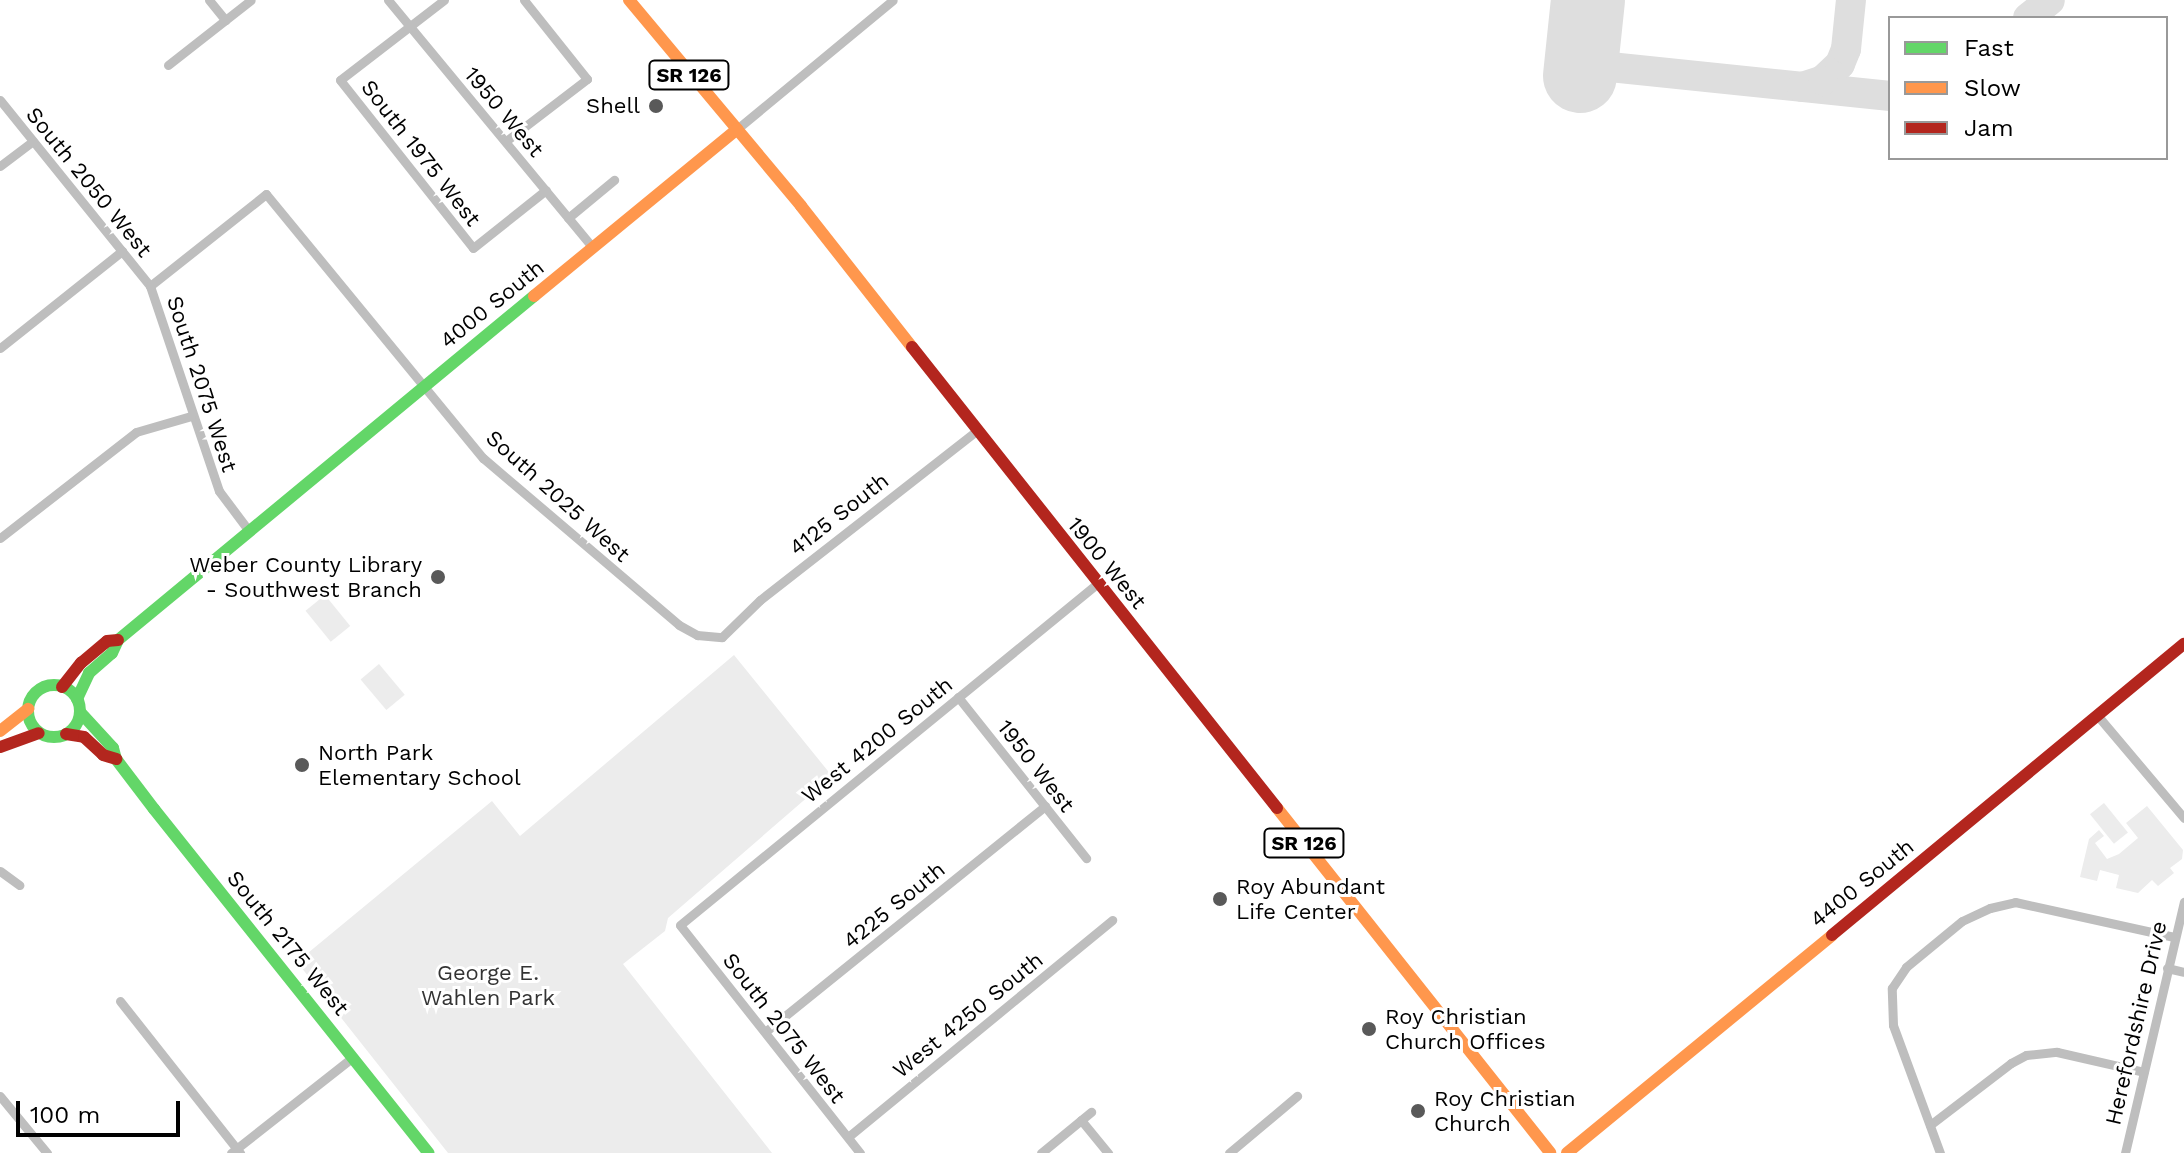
<!DOCTYPE html>
<html>
<head>
<meta charset="utf-8">
<style>
	body { margin:0 }
	#map { position:relative; width:2184px; height:1153px; overflow:hidden; background:#fff; font-family:"Work Sans",sans-serif }
	div>[style] { position:absolute }
	.green>* { inset:0; background:#ececec; transform-origin:0 0 }
	.taxiway>* { height:30px; margin:-15px; padding:0 15px; transform-origin:15px; border-radius:15px; background:#dedede }
	.runway>* { height:74px; margin:-37px; padding:0 37px; transform-origin:37px; border-radius:37px; background:#dedede }
	.street>* { height:9px; margin:-4.5px; padding:0 4.5px; transform-origin:4.5px; border-radius:4.5px; background:#bebebe }
	.fast>* { height:12px; margin:-6px; padding:0 6px; transform-origin:6px; border-radius:6px; background:#63d668 }
	.fast>.ring { margin:-6px; padding:0; box-sizing:content-box; background:none; border:12px solid #63d668; border-radius:50% }
	.slow>* { height:12px; margin:-6px; padding:0 6px; transform-origin:6px; border-radius:6px; background:#ff974d }
	.jam>* { height:12px; margin:-6px; padding:0 6px; transform-origin:6px; border-radius:6px; background:#b3261e }
	.dots>* { width:22px; height:22px; translate:-50% -50%; box-sizing:border-box; border:4px solid #fff; border-radius:50% }
	span { translate:-50% -50%; white-space:nowrap; text-align:center; line-height:1.15; -webkit-text-stroke:6px #fff; paint-order:stroke }
	.shield-label span { padding:2px 6px; background:#fff; border:2px solid; border-radius:6px; -webkit-text-stroke-width:0 }
	.shield-label { font-size:20px; color:#000; font-weight:700 }
	.poi-label { font-size:22px; color:#000 }
	.right { translate:-100% -50%; text-align:right }
	.left { translate:0 -50%; text-align:left }
	.street-label { font-size:22px; color:#000 }
	.park-label { font-size:22px; color:#333 }
	.legend { position:absolute; left:1888px; top:16px; width:280px; height:144px; box-sizing:border-box; background:#fff; border:2px solid #999; margin:0; padding:10px 14px; list-style:none; font-size:24px; color:#000 }
	.legend li { display:flex; align-items:center; gap:16px; height:40px }
	.legend b { width:40px; border:2px solid #999 }
	.scale { position:absolute; left:16px; top:1101px; width:164px; height:36px; box-sizing:border-box; border:4px solid #000; border-top:0; padding-left:10px; font-size:24px; line-height:28px; white-space:nowrap; color:#000; -webkit-text-stroke:6px #fff; paint-order:stroke }
</style>
</head>
<body>
<div id="map">
	<div class="green">
		<i style="left:325px;top:595px;width:40px;height:25px;rotate:51deg"></i>
		<i style="clip-path:polygon(734px 655px,832px 776px,668px 918px,665px 931px,623px 964px,772px 1153px,448px 1153px,297px 962px,492px 801px,520px 836px)"></i>
		<i style="left:379px;top:664px;width:40px;height:24px;rotate:50deg"></i>
		<i style="left:2104px;top:803px;width:38px;height:18px;rotate:51deg"></i>
		<i style="clip-path:polygon(2147px 806px,2183px 850px,2182px 859px,2170px 868px,2174px 873px,2158px 886px,2152px 880px,2138px 893px,2116px 888px,2119px 875px,2100px 870px,2097px 881px,2080px 877px,2089px 839px,2099px 830px,2104px 836px,2095px 843px,2107px 859px,2119px 854px,2138px 838px,2126px 823px)"></i>
	</div>
	<div class="taxiway">
		<i style="left:2028px;top:18px;width:28px;rotate:-39deg"></i>
		<i style="left:1581px;top:64px;width:311px;rotate:5.9deg"></i>
		<i style="left:1802px;top:87px;width:22px;rotate:-18deg"></i>
		<i style="left:1823px;top:80px;width:23px;rotate:-43deg"></i>
		<i style="left:1840px;top:64px;width:16px;rotate:-68deg"></i>
		<i style="left:1846px;top:49px;width:49px;rotate:-84.2deg"></i>
	</div>
	<div class="runway">
		<i style="left:1580px;top:76px;width:76px;rotate:-84deg"></i>
	</div>
	<div class="street">
		<i style="left:209px;top:0;width:26px;rotate:51deg"></i>
		<i style="left:388px;top:0;width:320px;rotate:50.4deg"></i>
		<i style="left:444px;top:0;width:131px;rotate:142.4deg"></i>
		<i style="left:340px;top:80px;width:214px;rotate:51.6deg"></i>
		<i style="left:473px;top:248px;width:93px;rotate:-38.5deg"></i>
		<i style="left:168px;top:65px;width:105px;rotate:-38.1deg"></i>
		<i style="left:0;top:100px;width:239px;rotate:51.1deg"></i>
		<i style="left:150px;top:286px;width:216px;rotate:71.4deg"></i>
		<i style="left:219px;top:491px;width:50px;rotate:53.1deg"></i>
		<i style="left:737px;top:129px;width:202px;rotate:-39.6deg"></i>
		<i style="left:506px;top:141px;width:102px;rotate:-37.4deg"></i>
		<i style="left:587px;top:79px;width:101px;rotate:-128.6deg"></i>
		<i style="left:0;top:166px;width:41px;rotate:-37.1deg"></i>
		<i style="left:568px;top:218px;width:60px;rotate:-39.6deg"></i>
		<i style="left:150px;top:286px;width:148px;rotate:-38.4deg"></i>
		<i style="left:266px;top:194px;width:342px;rotate:50.6deg"></i>
		<i style="left:483px;top:458px;width:257px;rotate:40.4deg"></i>
		<i style="left:679px;top:625px;width:21px;rotate:29deg"></i>
		<i style="left:697px;top:635px;width:25px;rotate:5deg"></i>
		<i style="left:722px;top:637px;width:53px;rotate:-44.2deg"></i>
		<i style="left:760px;top:600px;width:274px;rotate:-38deg"></i>
		<i style="left:0;top:348px;width:156px;rotate:-38.5deg"></i>
		<i style="left:0;top:538px;width:172px;rotate:-37.9deg"></i>
		<i style="left:136px;top:432px;width:57px;rotate:-16.2deg"></i>
		<i style="left:958px;top:697px;width:206px;rotate:51.5deg"></i>
		<i style="left:2097px;top:715px;width:135px;rotate:49.8deg"></i>
		<i style="left:0;top:871px;width:24px;rotate:36deg"></i>
		<i style="left:2167px;top:968px;width:17px;rotate:13deg"></i>
		<i style="left:120px;top:1001px;width:194px;rotate:51.7deg"></i>
		<i style="left:765px;top:1032px;width:360px;rotate:-38.9deg"></i>
		<i style="left:0;top:1096px;width:74px;rotate:50.5deg"></i>
		<i style="left:1081px;top:1120px;width:43px;rotate:50.7deg"></i>
		<i style="left:1930px;top:1125px;width:102px;rotate:-37.4deg"></i>
		<i style="left:2011px;top:1063px;width:17px;rotate:-28deg"></i>
		<i style="left:2026px;top:1055px;width:31px;rotate:-6deg"></i>
		<i style="left:2057px;top:1052px;width:89px;rotate:12.9deg"></i>
		<i style="left:848px;top:1137px;width:342px;rotate:-39.4deg"></i>
		<i style="left:231px;top:1153px;width:155px;rotate:-38.2deg"></i>
		<i style="left:860px;top:1153px;width:290px;rotate:-128.3deg"></i>
		<i style="left:680px;top:925px;width:540px;rotate:-39.29deg"></i>
		<i style="left:1041px;top:1153px;width:65px;rotate:-39.4deg"></i>
		<i style="left:1229px;top:1153px;width:89px;rotate:-40deg"></i>
		<i style="left:1940px;top:1153px;width:136px;rotate:-110.2deg"></i>
		<i style="left:1893px;top:1025px;width:37px;rotate:-92deg"></i>
		<i style="left:1892px;top:988px;width:25px;rotate:-56deg"></i>
		<i style="left:1906px;top:967px;width:72px;rotate:-39.4deg"></i>
		<i style="left:1962px;top:921px;width:31px;rotate:-25deg"></i>
		<i style="left:1990px;top:908px;width:26px;rotate:-13deg"></i>
		<i style="left:2015px;top:902px;width:163px;rotate:12.4deg"></i>
		<i style="left:2125px;top:1153px;width:258px;rotate:-76.8deg"></i>
	</div>
	<div class="fast">
		<i class="ring" style="left:28px;top:685px;width:40px;height:40px"></i>
		<i style="left:77px;top:699px;width:29px;rotate:-65deg"></i>
		<i style="left:89px;top:673px;width:30px;rotate:-41deg"></i>
		<i style="left:112px;top:653px;width:14px;rotate:-65deg"></i>
		<i style="left:118px;top:640px;width:540px;rotate:-39.59deg"></i>
		<i style="left:80px;top:712px;width:49px;rotate:47.5deg"></i>
		<i style="left:113px;top:748px;width:11px;rotate:75deg"></i>
		<i style="left:116px;top:759px;width:63px;rotate:52.8deg"></i>
		<i style="left:154px;top:809px;width:440px;rotate:51.4deg"></i>
	</div>
	<div class="slow">
		<i style="left:629px;top:0;width:268px;rotate:50.1deg"></i>
		<i style="left:801px;top:206px;width:179px;rotate:51.8deg"></i>
		<i style="left:534px;top:296px;width:263px;rotate:-39.4deg"></i>
		<i style="left:0;top:731px;width:36px;rotate:-38deg"></i>
		<i style="left:1277px;top:808px;width:440px;rotate:51.6deg"></i>
		<i style="left:1567px;top:1153px;width:343px;rotate:-39.4deg"></i>
	</div>
	<div class="jam">
		<i style="left:912px;top:347px;width:588px;rotate:51.63deg"></i>
		<i style="left:62px;top:687px;width:31px;rotate:-52deg"></i>
		<i style="left:81px;top:663px;width:34px;rotate:-40deg"></i>
		<i style="left:107px;top:641px;width:11px;rotate:-5deg"></i>
		<i style="left:66px;top:734px;width:18px;rotate:9deg"></i>
		<i style="left:84px;top:737px;width:26px;rotate:43deg"></i>
		<i style="left:103px;top:755px;width:14px;rotate:17deg"></i>
		<i style="left:0;top:747px;width:41px;rotate:-19.7deg"></i>
		<i style="left:1832px;top:935px;width:457px;rotate:-39.6deg"></i>
	</div>
	<div class="dots">
		<i style="left:656px;top:106px;background:#595959"></i>
		<i style="left:438px;top:577px;background:#595959"></i>
		<i style="left:302px;top:765px;background:#595959"></i>
		<i style="left:1220px;top:899px;background:#595959"></i>
		<i style="left:1369px;top:1029px;background:#595959"></i>
		<i style="left:1418px;top:1111px;background:#595959"></i>
	</div>
	<div class="shield-label">
		<span style="left:689px;top:75px">SR 126</span>
		<span style="left:1304px;top:843px">SR 126</span>
	</div>
	<div class="poi-label">
		<span class="right" style="left:640px;top:106px">Shell</span>
		<span class="right" style="left:422px;top:577px">Weber County Library<br>- Southwest Branch</span>
		<span class="left" style="left:318px;top:765px">North Park<br>Elementary School</span>
		<span class="left" style="left:1236px;top:899px">Roy Abundant<br>Life Center</span>
		<span class="left" style="left:1385px;top:1029px">Roy Christian<br>Church Offices</span>
		<span class="left" style="left:1434px;top:1111px">Roy Christian<br>Church</span>
	</div>
	<div class="street-label">
		<span style="left:504px;top:112px;rotate:50deg">1950 West</span>
		<span style="left:421px;top:153px;rotate:52deg">South 1975 West</span>
		<span style="left:89px;top:182px;rotate:51deg">South 2050 West</span>
		<span style="left:492px;top:304px;rotate:-39deg">4000 South</span>
		<span style="left:202px;top:384px;rotate:72deg">South 2075 West</span>
		<span style="left:558px;top:496px;rotate:42deg">South 2025 West</span>
		<span style="left:839px;top:514px;rotate:-38deg">4125 South</span>
		<span style="left:1107px;top:563px;rotate:51deg">1900 West</span>
		<span style="left:877px;top:740px;rotate:-39deg">West 4200 South</span>
		<span style="left:1036px;top:766px;rotate:52deg">1950 West</span>
		<span style="left:1862px;top:883px;rotate:-39deg">4400 South</span>
		<span style="left:894px;top:905px;rotate:-39deg">4225 South</span>
		<span style="left:288px;top:943px;rotate:51deg">South 2175 West</span>
		<span style="left:968px;top:1015px;rotate:-39deg">West 4250 South</span>
		<span style="left:2136px;top:1023px;rotate:-77deg">Herefordshire Drive</span>
		<span style="left:784px;top:1028px;rotate:52deg">South 2075 West</span>
	</div>
	<div class="park-label">
		<span style="left:488px;top:985px">George E.<br>Wahlen Park</span>
	</div>
	<ul class="legend">
	<li><b style="height:10px;background:#63d668"></b>Fast</li>
	<li><b style="height:10px;background:#ff974d"></b>Slow</li>
	<li><b style="height:10px;background:#b3261e"></b>Jam</li>
	</ul>
	<div class="scale">100 m</div>
</div>
</body>
</html>
